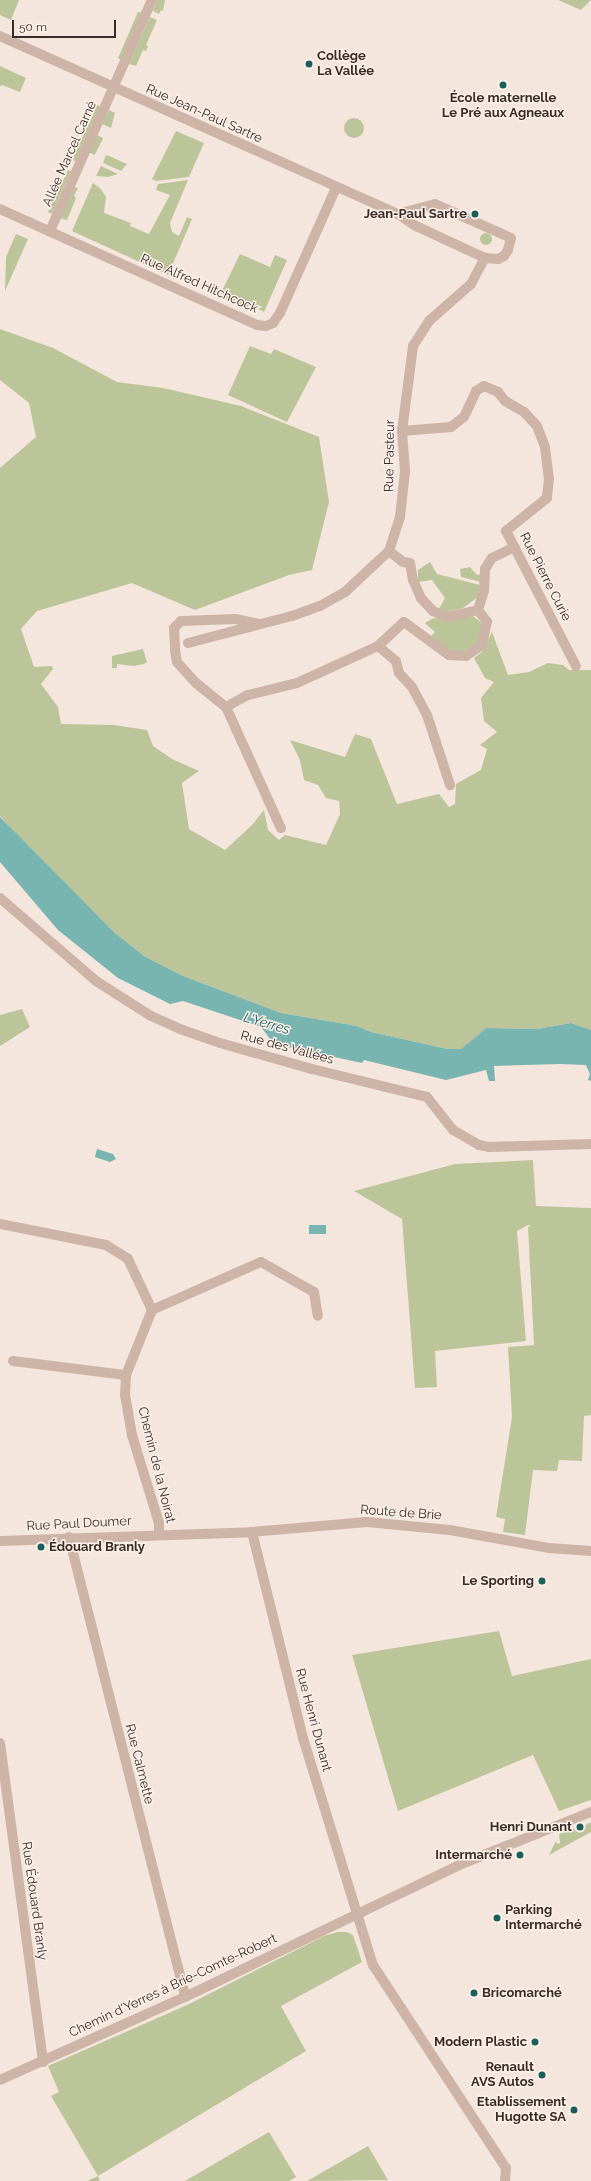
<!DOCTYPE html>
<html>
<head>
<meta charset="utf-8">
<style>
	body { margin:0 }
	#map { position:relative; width:591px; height:2181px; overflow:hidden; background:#f4e6dc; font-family:Raleway,sans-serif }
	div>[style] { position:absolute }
	.green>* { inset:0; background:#bcc59a; transform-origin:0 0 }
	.round { border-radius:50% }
	.water>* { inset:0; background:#78b4b0; transform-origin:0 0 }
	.minor>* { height:10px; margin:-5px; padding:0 5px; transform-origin:5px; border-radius:5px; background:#ceb4a6 }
	.dots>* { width:11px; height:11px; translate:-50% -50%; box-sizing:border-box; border:2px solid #fbf1e9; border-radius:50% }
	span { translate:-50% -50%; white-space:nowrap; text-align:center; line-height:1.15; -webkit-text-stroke:3px #fbf1e9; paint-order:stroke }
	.poi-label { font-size:13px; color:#392b28; font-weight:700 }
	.left { translate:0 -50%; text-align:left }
	.right { translate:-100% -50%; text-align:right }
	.street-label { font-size:13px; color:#392b28 }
	.water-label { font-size:14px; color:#195f5b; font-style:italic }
	.scale { position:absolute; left:12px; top:20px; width:104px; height:18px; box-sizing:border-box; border:2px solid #392b28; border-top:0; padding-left:5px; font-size:12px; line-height:14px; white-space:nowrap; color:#392b28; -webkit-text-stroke:3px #fbf1e9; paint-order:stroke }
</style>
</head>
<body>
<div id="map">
	<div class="green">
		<i style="clip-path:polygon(0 0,19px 0,11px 20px,0 15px)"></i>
		<i style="clip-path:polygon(157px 0,165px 0,163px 11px,161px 10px,159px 14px,153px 11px)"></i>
		<i style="clip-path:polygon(558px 0,591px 0,581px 10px)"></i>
		<i style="clip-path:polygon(138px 12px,142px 13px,121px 60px,118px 58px)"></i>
		<i style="clip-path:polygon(150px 17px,157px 20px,146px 45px,148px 46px,146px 51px,143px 50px,136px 66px,129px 64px)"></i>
		<i style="clip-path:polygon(0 66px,26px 78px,20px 92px,2px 85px,0 86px)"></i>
		<i style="clip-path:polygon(97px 105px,100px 106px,76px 161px,72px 160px)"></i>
		<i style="clip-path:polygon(109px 110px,115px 113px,111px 128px,102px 124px)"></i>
		<i class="round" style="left:344px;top:118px;width:20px;height:20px"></i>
		<i style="clip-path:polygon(176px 131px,204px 143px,189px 177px,156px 181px,152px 179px)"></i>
		<i style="left:97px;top:135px;width:7px;height:19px;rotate:27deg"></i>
		<i style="clip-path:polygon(106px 155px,109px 156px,127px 164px,121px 171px,103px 163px)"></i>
		<i style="clip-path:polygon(101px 166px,118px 174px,108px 177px,96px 176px)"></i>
		<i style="clip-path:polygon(68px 170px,71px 171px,52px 214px,48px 212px)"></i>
		<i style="clip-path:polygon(188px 180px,170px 223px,172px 232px,179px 236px,187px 217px,192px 219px,168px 275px,72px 231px,93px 183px,101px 189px,106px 197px,104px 213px,131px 223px,130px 226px,149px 234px,170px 195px,156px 190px,158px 184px)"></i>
		<i style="clip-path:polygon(74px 187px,78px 188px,74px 196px,76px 198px,67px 220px,60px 218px)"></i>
		<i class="round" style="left:480px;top:233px;width:12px;height:12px"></i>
		<i style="clip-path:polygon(16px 234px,28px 239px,5px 291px,6px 257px)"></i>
		<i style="clip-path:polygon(240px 254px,270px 267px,275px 255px,287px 260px,264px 312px,257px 308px,255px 312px,219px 297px)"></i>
		<i style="clip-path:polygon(0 329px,53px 348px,117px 382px,163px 388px,241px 406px,319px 437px,329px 502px,312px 570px,289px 575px,195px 610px,132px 583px,37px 611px,21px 629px,34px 667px,52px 666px,53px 669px,41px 684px,58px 707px,61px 724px,114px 725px,147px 730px,153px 746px,172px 759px,199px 771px,182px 783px,189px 829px,225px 850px,253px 824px,264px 810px,268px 830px,279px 840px,285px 835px,326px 845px,340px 814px,339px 801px,326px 798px,318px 785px,304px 780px,300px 760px,290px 740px,345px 757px,355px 734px,371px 739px,397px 804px,439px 794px,449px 807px,455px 804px,456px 784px,481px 770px,487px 749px,480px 745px,497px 732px,484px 721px,481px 698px,494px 682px,485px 678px,474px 658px,482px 652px,492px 632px,508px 675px,529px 672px,548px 663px,563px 665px,569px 670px,591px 670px,591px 1030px,571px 1023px,537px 1029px,486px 1028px,461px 1049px,447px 1049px,371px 1032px,357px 1026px,281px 1013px,183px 976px,144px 956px,115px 933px,13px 831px,0 816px,0 468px,36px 437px,29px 403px,0 380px)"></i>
		<i style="clip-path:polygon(250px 346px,271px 354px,274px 349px,316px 367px,287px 422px,228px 395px)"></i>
		<i style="clip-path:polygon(430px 562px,437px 574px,480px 585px,478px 597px,463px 608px,447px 612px,439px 609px,445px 598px,432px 580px,418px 582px,418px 570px)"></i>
		<i style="clip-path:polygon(470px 567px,477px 575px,481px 574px,481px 582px,461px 577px,460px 569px)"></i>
		<i style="clip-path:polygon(473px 616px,483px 624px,481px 638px,469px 652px,454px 653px,430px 637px,435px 632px,425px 623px,434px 618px,448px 620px)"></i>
		<i style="clip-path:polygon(143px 649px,147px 662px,144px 664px,133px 666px,117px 664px,117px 668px,112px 668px,112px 656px)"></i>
		<i style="clip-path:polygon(22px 1009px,30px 1027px,0 1046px,0 1015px)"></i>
		<i style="clip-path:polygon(533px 1160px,536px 1206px,591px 1208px,591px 1415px,584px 1416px,582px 1461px,559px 1460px,557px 1471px,533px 1470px,525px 1535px,503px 1532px,505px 1519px,496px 1517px,512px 1417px,508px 1347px,534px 1345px,528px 1227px,531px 1226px,528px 1225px,517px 1231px,526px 1341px,435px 1351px,437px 1387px,415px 1388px,402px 1219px,354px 1191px,455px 1164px)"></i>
		<i style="clip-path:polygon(499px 1631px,512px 1676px,591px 1659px,591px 1800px,559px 1811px,533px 1755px,398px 1811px,352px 1655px)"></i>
		<i style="clip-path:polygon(591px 1822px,591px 1832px,549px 1855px,556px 1841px,557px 1844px,560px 1843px,559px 1834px,574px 1828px,575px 1831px)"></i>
		<i style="clip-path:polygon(338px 1932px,347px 1932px,353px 1935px,362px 1962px,281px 2006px,306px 2051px,98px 2176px,100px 2181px,87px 2181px,98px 2176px,51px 2096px,59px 2092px,48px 2066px,187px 2005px,324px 1936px)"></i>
		<i style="clip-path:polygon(269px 2132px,296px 2177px,289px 2181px,185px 2181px)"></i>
		<i style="clip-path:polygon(368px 2146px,388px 2180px,307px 2181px)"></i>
	</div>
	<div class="water">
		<i style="clip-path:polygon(0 817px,115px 933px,144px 956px,183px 976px,281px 1013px,357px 1026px,371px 1032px,447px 1049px,461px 1049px,486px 1028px,537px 1029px,571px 1023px,591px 1030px,591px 1081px,588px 1080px,590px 1074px,586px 1065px,560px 1064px,494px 1066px,495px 1081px,489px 1081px,486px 1070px,446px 1080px,364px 1060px,362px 1063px,274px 1044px,261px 1027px,183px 1001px,170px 1004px,118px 978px,58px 930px,0 862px)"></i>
		<i style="clip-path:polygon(97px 1149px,113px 1154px,116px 1159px,110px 1162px,95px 1157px)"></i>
		<i style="left:309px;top:1225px;width:17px;height:9px"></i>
	</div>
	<div class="minor">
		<i style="left:0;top:36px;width:436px;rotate:24.1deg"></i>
		<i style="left:398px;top:214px;width:22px;rotate:34deg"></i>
		<i style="left:416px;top:226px;width:76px;rotate:24.9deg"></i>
		<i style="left:485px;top:258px;width:13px;rotate:4deg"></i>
		<i style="left:498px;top:259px;width:7px;rotate:-27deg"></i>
		<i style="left:504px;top:256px;width:7px;rotate:-56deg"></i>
		<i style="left:508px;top:250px;width:12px;rotate:-76deg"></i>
		<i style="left:511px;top:238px;width:83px;rotate:-155.9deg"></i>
		<i style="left:435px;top:204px;width:38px;rotate:165deg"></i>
		<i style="left:0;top:209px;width:282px;rotate:24.3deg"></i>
		<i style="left:257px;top:325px;width:9px;rotate:6deg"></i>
		<i style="left:266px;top:326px;width:8px;rotate:-23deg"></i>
		<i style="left:273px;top:323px;width:12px;rotate:-55deg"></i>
		<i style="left:280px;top:313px;width:137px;rotate:-65.9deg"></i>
		<i style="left:50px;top:231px;width:253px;rotate:-66.2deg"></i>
		<i style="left:402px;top:431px;width:49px;rotate:-4.7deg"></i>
		<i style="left:451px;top:427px;width:16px;rotate:-38deg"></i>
		<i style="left:464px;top:417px;width:29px;rotate:-65deg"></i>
		<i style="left:476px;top:391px;width:9px;rotate:-32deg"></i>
		<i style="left:484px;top:386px;width:15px;rotate:23deg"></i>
		<i style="left:498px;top:392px;width:11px;rotate:52deg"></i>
		<i style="left:505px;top:401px;width:22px;rotate:30deg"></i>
		<i style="left:524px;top:412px;width:19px;rotate:47deg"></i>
		<i style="left:537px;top:426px;width:22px;rotate:69deg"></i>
		<i style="left:545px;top:447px;width:31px;rotate:83deg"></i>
		<i style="left:549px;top:478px;width:20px;rotate:96deg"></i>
		<i style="left:547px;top:498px;width:53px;rotate:141.2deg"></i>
		<i style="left:506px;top:531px;width:152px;rotate:62.6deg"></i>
		<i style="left:478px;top:610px;width:21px;rotate:-73deg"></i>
		<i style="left:484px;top:590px;width:21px;rotate:-87deg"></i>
		<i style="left:485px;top:569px;width:13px;rotate:-58deg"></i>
		<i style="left:492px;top:558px;width:25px;rotate:-26deg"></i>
		<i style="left:259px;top:624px;width:24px;rotate:-168deg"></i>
		<i style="left:236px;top:619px;width:55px;rotate:177.9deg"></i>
		<i style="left:181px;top:621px;width:10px;rotate:135deg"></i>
		<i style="left:174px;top:628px;width:22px;rotate:87deg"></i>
		<i style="left:175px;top:650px;width:12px;rotate:81deg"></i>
		<i style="left:177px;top:662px;width:28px;rotate:48deg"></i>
		<i style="left:196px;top:683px;width:38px;rotate:39deg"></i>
		<i style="left:226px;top:707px;width:133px;rotate:65.6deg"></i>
		<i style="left:188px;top:643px;width:107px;rotate:-14.6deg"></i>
		<i style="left:292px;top:616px;width:30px;rotate:-20deg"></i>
		<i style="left:320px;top:606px;width:29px;rotate:-29deg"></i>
		<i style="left:345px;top:592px;width:60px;rotate:-43deg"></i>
		<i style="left:389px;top:551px;width:36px;rotate:-72deg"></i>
		<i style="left:400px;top:517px;width:46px;rotate:-83.8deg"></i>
		<i style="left:405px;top:471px;width:40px;rotate:-94.3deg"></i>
		<i style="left:402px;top:431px;width:86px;rotate:-82.6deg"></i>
		<i style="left:413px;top:346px;width:30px;rotate:-57deg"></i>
		<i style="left:429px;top:321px;width:56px;rotate:-41.4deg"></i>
		<i style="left:471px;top:284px;width:30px;rotate:-62deg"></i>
		<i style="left:378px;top:646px;width:23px;rotate:40deg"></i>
		<i style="left:396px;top:661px;width:12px;rotate:76deg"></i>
		<i style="left:399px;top:673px;width:19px;rotate:47deg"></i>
		<i style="left:412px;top:687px;width:32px;rotate:62deg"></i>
		<i style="left:427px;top:715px;width:74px;rotate:71.8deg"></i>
		<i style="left:226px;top:707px;width:25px;rotate:-29deg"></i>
		<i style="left:248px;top:695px;width:50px;rotate:-13.8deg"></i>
		<i style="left:297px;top:683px;width:89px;rotate:-24.6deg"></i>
		<i style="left:378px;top:646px;width:35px;rotate:-43deg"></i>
		<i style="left:404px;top:622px;width:56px;rotate:36.3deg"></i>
		<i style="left:449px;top:655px;width:17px;rotate:3deg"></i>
		<i style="left:466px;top:656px;width:19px;rotate:-35deg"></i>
		<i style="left:482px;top:645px;width:24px;rotate:-78deg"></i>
		<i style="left:487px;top:622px;width:15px;rotate:-127deg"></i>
		<i style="left:478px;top:610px;width:32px;rotate:167deg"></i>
		<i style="left:447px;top:617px;width:15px;rotate:-157deg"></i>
		<i style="left:433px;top:611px;width:18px;rotate:-133deg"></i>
		<i style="left:421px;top:598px;width:20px;rotate:-114deg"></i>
		<i style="left:413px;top:580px;width:17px;rotate:-100deg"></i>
		<i style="left:410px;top:563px;width:7px;rotate:-172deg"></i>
		<i style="left:403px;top:562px;width:18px;rotate:-142deg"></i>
		<i style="left:0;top:898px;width:127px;rotate:40.8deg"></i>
		<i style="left:96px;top:981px;width:65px;rotate:32.5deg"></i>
		<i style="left:151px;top:1016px;width:32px;rotate:24deg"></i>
		<i style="left:180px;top:1029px;width:42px;rotate:19.3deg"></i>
		<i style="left:220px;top:1043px;width:96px;rotate:15.8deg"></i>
		<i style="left:312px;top:1069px;width:118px;rotate:13.7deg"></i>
		<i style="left:427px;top:1097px;width:42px;rotate:51.8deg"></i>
		<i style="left:453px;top:1130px;width:30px;rotate:30deg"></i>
		<i style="left:479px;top:1145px;width:10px;rotate:11deg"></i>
		<i style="left:489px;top:1147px;width:102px;rotate:-1.7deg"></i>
		<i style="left:0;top:1224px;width:108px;rotate:11.2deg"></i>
		<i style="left:106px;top:1245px;width:26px;rotate:32deg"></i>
		<i style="left:128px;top:1259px;width:56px;rotate:64.8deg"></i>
		<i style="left:13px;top:1361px;width:114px;rotate:7.1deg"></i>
		<i style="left:252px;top:1532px;width:212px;rotate:76.1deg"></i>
		<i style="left:303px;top:1738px;width:238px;rotate:72.9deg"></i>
		<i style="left:373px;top:1965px;width:243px;rotate:56.8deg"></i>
		<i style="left:506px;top:2168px;width:13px;rotate:94deg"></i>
		<i style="left:159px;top:1534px;width:11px;rotate:-90deg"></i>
		<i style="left:159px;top:1523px;width:92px;rotate:-107.1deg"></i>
		<i style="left:132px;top:1435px;width:41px;rotate:-99.9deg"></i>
		<i style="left:125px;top:1395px;width:20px;rotate:-87deg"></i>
		<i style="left:126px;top:1375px;width:70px;rotate:-68.2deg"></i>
		<i style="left:152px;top:1310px;width:119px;rotate:-23.8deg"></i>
		<i style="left:261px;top:1262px;width:61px;rotate:29.5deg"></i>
		<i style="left:314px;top:1292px;width:24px;rotate:81deg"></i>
		<i style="left:69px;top:1537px;width:474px;rotate:75.8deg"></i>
		<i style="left:0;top:1541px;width:252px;rotate:-2deg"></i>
		<i style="left:252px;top:1532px;width:115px;rotate:-5deg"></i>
		<i style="left:367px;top:1522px;width:83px;rotate:5.5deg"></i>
		<i style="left:450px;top:1530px;width:101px;rotate:10.3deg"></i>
		<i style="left:549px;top:1548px;width:42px;rotate:4.1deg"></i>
		<i style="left:0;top:1743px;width:322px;rotate:82.3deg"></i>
		<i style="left:0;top:2080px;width:203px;rotate:-24.2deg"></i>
		<i style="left:185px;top:1997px;width:304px;rotate:-25.7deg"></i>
		<i style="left:459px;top:1865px;width:142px;rotate:-21.9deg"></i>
	</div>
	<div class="dots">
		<i style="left:309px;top:64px;background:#195f5b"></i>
		<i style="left:503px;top:85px;background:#195f5b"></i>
		<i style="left:475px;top:214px;background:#195f5b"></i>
		<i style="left:41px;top:1547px;background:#195f5b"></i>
		<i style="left:542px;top:1581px;background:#195f5b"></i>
		<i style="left:580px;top:1827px;background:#195f5b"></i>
		<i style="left:520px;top:1855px;background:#195f5b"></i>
		<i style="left:497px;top:1918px;background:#195f5b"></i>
		<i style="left:474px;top:1993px;background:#195f5b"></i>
		<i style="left:535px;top:2042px;background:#195f5b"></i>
		<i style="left:542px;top:2075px;background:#195f5b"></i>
		<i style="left:574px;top:2110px;background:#195f5b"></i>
	</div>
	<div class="poi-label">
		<span class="left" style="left:317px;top:64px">Collège<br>La Vallée</span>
		<span style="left:503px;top:106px">École maternelle<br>Le Pré aux Agneaux</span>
		<span class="right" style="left:467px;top:214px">Jean-Paul Sartre</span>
		<span class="left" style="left:49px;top:1547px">Édouard Branly</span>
		<span class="right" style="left:534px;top:1581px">Le Sporting</span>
		<span class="right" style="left:572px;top:1827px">Henri Dunant</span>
		<span class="right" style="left:512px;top:1855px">Intermarché</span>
		<span class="left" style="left:505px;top:1918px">Parking<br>Intermarché</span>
		<span class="left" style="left:482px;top:1993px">Bricomarché</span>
		<span class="right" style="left:527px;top:2042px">Modern Plastic</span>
		<span class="right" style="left:534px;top:2075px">Renault<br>AVS Autos</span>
		<span class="right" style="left:566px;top:2110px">Etablissement<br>Hugotte SA</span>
	</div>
	<div class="street-label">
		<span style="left:204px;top:114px;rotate:24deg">Rue Jean-Paul Sartre</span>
		<span style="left:70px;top:154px;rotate:-66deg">Allée Marcel Carné</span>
		<span style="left:199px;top:284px;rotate:24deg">Rue Alfred Hitchcock</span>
		<span style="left:390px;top:456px;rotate:-89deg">Rue Pasteur</span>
		<span style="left:545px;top:577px;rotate:63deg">Rue Pierre Curie</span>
		<span style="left:287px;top:1048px;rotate:15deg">Rue des Vallées</span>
		<span style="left:156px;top:1465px;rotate:76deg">Chemin de la Noirat</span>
		<span style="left:401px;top:1513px;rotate:4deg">Route de Brie</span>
		<span style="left:79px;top:1524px;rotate:-3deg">Rue Paul Doumer</span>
		<span style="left:313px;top:1720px;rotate:75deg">Rue Henri Dunant</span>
		<span style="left:139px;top:1764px;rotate:76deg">Rue Calmette</span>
		<span style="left:34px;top:1901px;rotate:82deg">Rue Édouard Branly</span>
		<span style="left:173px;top:1986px;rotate:-25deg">Chemin d'Yerres à Brie-Comte-Robert</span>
	</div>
	<div class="water-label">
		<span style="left:267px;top:1023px;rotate:16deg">L'Yerres</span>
	</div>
	<div class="scale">50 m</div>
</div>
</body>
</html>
